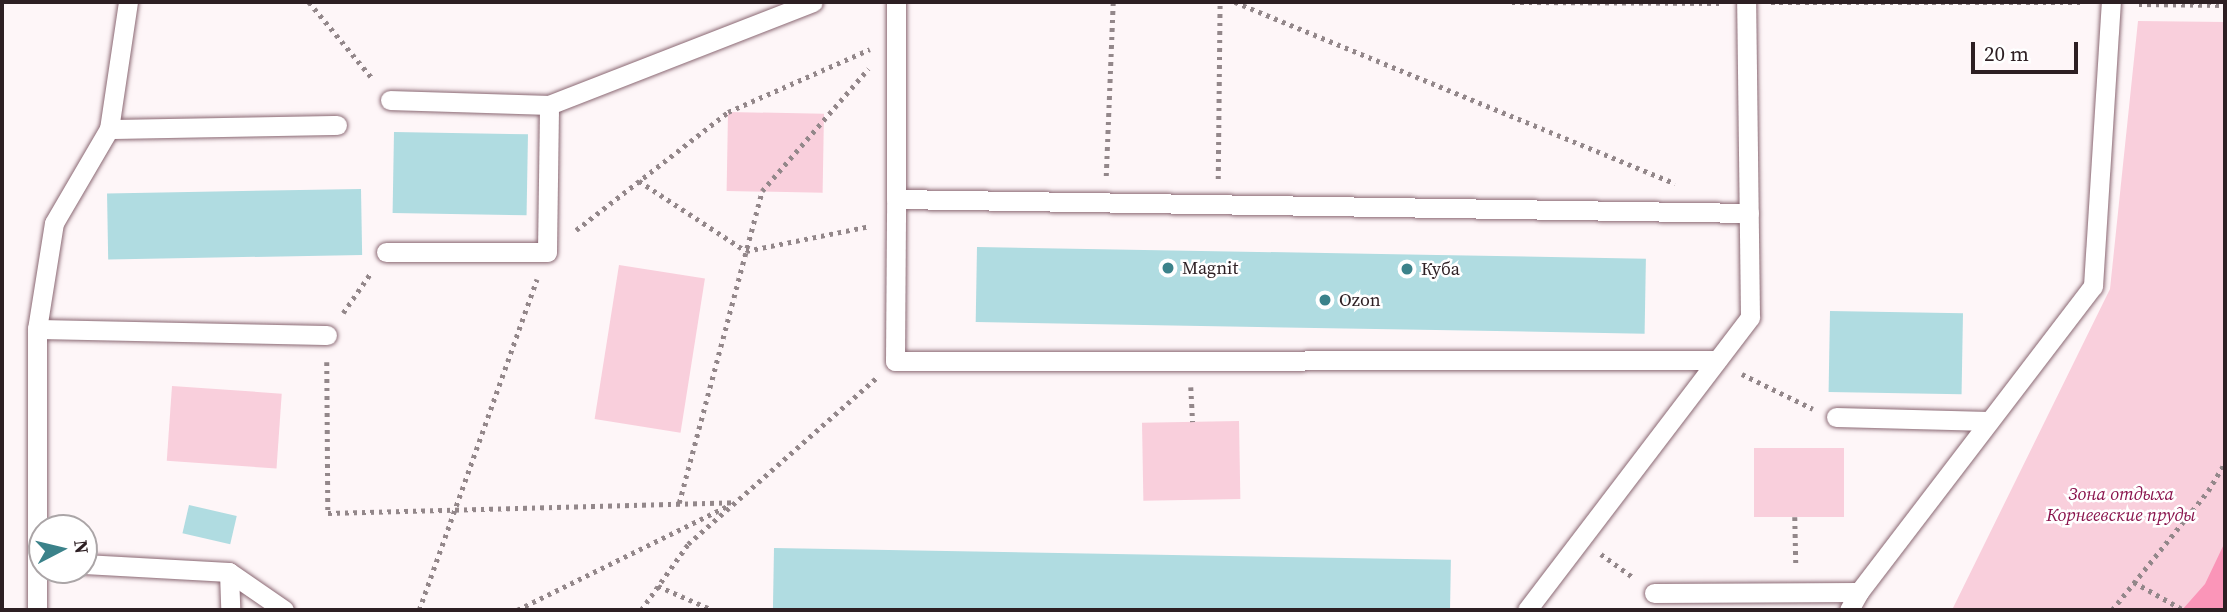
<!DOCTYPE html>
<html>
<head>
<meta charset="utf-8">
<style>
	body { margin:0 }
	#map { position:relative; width:2227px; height:612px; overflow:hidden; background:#fef6f8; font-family:"Source Serif 4",serif }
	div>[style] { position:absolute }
	.green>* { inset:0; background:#f9cfdc; transform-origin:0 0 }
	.water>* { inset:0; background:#fa95b8 }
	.building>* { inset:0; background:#b0dce1; transform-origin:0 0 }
	.path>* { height:4.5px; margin-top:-2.25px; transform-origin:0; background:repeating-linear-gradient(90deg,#93878a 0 3.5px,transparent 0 8.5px) }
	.roads { filter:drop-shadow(0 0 2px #8a6873) drop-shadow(0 0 2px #8a6873) }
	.lane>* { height:19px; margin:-9.5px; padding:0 9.5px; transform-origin:9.5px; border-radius:9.5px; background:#fff }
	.dots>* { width:19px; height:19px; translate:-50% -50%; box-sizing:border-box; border:4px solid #fff; border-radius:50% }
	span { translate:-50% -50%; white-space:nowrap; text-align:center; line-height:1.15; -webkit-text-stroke:5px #fff; paint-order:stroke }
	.poi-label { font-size:18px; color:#2d1f23 }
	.left { translate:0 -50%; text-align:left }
	.park-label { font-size:18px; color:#8a144d; font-style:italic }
	.frame { position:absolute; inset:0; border:4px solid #2d1f23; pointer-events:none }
	.north { position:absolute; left:28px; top:514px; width:70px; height:70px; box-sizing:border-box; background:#fff; border:2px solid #aba5a7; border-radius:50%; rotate:83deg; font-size:19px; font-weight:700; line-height:28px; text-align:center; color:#2d1f23 }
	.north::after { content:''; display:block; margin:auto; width:24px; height:32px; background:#3b828a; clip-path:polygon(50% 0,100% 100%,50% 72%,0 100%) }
	.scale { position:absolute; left:1971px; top:42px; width:107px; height:32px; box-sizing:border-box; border:4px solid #2d1f23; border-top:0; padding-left:9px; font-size:21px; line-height:24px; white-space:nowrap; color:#2d1f23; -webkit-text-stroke:5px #fff; paint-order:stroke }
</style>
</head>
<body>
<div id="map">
	<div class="green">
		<i style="clip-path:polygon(2138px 21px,2225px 22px,2225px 610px,1952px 610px,2110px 289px)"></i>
		<i style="left:728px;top:112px;width:96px;height:79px;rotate:1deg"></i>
		<i style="left:619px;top:265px;width:87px;height:156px;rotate:9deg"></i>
		<i style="left:172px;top:386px;width:110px;height:75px;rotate:4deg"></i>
		<i style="left:1239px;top:421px;width:78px;height:97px;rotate:89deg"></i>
		<i style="left:1754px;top:448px;width:90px;height:69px"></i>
	</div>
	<div class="water">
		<i style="clip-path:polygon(2225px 542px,2225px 610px,2182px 610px,2205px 584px)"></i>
	</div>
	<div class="building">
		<i style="left:394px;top:132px;width:134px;height:81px;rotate:1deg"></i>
		<i style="left:361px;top:189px;width:66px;height:254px;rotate:89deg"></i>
		<i style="left:977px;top:247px;width:669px;height:75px;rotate:1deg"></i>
		<i style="left:1830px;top:311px;width:133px;height:81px;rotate:1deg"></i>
		<i style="left:189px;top:505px;width:49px;height:29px;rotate:13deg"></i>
		<i style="left:774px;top:548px;width:677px;height:62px;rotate:1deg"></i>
	</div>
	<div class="path">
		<i style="left:309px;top:2px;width:100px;rotate:50.3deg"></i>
		<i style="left:923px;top:2px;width:189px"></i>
		<i style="left:1235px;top:2px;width:476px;rotate:22.4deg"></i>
		<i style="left:1512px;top:2px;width:208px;rotate:0.3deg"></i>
		<i style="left:1771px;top:3px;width:313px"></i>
		<i style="left:2139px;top:4px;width:86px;rotate:0.7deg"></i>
		<i style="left:1106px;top:176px;width:174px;rotate:-87.7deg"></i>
		<i style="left:1218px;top:179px;width:177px;rotate:-89.4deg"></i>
		<i style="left:639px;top:181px;width:128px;rotate:33.2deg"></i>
		<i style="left:746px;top:251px;width:126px;rotate:-11.4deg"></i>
		<i style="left:576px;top:230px;width:192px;rotate:-37.8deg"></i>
		<i style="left:728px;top:112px;width:155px;rotate:-23.9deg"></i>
		<i style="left:343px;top:313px;width:47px;rotate:-55.3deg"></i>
		<i style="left:327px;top:362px;width:151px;rotate:89.6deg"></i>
		<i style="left:328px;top:513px;width:408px;rotate:-1.5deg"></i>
		<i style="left:1742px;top:374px;width:79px;rotate:26.2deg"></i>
		<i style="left:1191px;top:387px;width:35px;rotate:87deg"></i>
		<i style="left:679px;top:503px;width:323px;rotate:-75.1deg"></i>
		<i style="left:762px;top:191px;width:162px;rotate:-49deg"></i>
		<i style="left:1795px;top:517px;width:48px;rotate:88.8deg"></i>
		<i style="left:1601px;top:554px;width:41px;rotate:36deg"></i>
		<i style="left:2134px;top:582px;width:55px;rotate:29.4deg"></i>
		<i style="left:658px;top:586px;width:60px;rotate:23.6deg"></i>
		<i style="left:419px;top:610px;width:351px;rotate:-70.4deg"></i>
		<i style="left:517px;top:610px;width:237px;rotate:-26.3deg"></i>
		<i style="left:641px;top:610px;width:81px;rotate:-54.5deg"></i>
		<i style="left:688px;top:544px;width:251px;rotate:-41.4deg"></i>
		<i style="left:2112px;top:610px;width:153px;rotate:-51.1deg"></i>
		<i style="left:2208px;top:491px;width:33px;rotate:-59deg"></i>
	</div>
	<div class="roads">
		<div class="lane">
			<i style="left:896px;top:2px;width:197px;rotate:90deg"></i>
			<i style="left:390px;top:100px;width:159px;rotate:1.8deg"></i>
			<i style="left:549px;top:105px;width:283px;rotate:-21.3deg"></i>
			<i style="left:109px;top:129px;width:228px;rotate:-1deg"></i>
			<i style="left:386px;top:252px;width:161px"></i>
			<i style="left:547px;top:252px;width:147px;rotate:-89.2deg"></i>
			<i style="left:37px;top:329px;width:290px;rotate:1.2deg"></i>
			<i style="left:1717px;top:360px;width:822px;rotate:179.93deg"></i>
			<i style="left:895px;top:361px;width:162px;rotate:-89.6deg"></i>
			<i style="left:896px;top:199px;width:853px;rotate:0.94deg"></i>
			<i style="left:1836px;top:417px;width:153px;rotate:1.5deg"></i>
			<i style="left:84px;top:564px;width:145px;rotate:3.2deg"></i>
			<i style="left:229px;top:572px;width:67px;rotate:34.6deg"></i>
			<i style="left:229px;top:572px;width:38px;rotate:88deg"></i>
			<i style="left:1654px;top:593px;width:205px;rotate:-0.3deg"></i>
			<i style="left:37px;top:610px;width:281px;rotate:-90deg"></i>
			<i style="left:37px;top:329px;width:107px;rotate:-80.9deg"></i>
			<i style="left:54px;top:223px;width:109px;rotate:-59.7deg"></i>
			<i style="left:109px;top:129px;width:128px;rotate:-81.5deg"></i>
			<i style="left:1527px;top:610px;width:368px;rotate:-52.7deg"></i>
			<i style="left:1750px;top:317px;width:315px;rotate:-90.7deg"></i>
			<i style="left:1849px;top:610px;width:21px;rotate:-61deg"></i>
			<i style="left:1859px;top:592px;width:385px;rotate:-52.6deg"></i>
			<i style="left:2093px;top:286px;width:285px;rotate:-86.4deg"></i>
		</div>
	</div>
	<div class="dots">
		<i style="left:1168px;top:268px;background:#3b828a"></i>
		<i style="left:1407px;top:269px;background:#3b828a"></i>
		<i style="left:1325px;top:300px;background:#3b828a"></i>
	</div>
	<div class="poi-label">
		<span class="left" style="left:1182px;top:268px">Magnit</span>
		<span class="left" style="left:1421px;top:269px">Куба</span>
		<span class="left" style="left:1339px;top:300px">Ozon</span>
	</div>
	<div class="park-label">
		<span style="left:2121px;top:505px">Зона отдыха<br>Корнеевские пруды</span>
	</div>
	<div class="frame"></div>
	<div class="north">N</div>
	<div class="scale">20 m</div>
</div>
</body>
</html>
